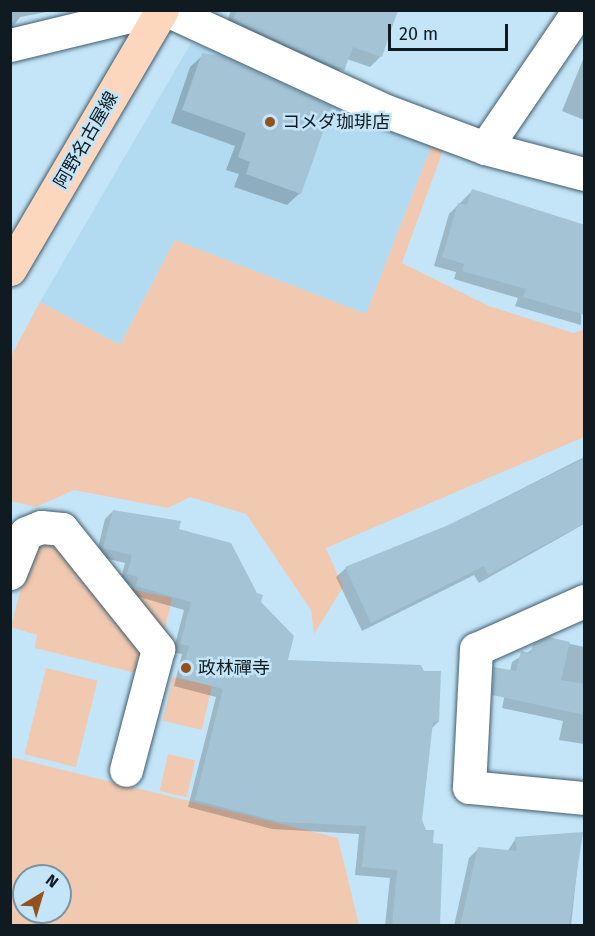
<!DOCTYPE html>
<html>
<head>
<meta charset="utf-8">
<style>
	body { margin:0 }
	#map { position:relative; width:595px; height:936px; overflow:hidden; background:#c4e5f8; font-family:"Fira Sans","Noto Sans JP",sans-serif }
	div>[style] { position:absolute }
	.built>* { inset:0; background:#b2daf1 }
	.green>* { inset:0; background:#f0c9b0; transform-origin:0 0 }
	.shadow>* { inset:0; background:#0003 }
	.building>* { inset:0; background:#a4c4d5 }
	.roads { filter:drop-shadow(0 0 2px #405d6d) drop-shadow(0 0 2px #405d6d) }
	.minor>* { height:33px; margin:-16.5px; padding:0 16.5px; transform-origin:16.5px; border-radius:16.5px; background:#fff }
	.major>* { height:33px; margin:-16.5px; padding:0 16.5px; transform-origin:16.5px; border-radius:16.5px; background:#fcd7be }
	.dots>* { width:16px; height:16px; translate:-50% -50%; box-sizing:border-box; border:3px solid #c4e5f8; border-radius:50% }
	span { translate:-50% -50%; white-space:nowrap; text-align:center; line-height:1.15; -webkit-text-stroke:5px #c4e5f8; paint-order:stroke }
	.poi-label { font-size:18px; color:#0f1b21 }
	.left { translate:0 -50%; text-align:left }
	.street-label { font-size:18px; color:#0f1b21 }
	.frame { position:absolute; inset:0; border:12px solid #0f1b21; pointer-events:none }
	.north { position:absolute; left:12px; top:864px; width:60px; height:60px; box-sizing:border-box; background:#c4e5f8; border:2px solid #7c94a2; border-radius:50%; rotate:38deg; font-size:16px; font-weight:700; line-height:24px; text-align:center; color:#0f1b21 }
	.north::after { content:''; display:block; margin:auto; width:21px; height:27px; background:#93511e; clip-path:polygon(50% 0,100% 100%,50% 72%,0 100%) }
	.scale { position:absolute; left:388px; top:24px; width:120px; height:27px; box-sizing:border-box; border:3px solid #0f1b21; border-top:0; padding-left:8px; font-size:18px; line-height:21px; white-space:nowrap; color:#0f1b21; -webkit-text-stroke:4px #c4e5f8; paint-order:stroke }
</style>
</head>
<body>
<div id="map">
	<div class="built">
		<i style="clip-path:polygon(191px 43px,338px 98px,432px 145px,366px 314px,175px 240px,120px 345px,40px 302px)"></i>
	</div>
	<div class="green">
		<i style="clip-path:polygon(432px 145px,443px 150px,402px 263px,489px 306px,573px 333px,584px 330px,584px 437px,326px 548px,343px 587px,314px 634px,311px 610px,246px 514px,190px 497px,168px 508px,74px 490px,36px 507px,11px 501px,11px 356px,40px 302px,120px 345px,175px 240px,366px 314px)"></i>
		<i style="clip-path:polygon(58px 542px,141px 647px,136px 673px,35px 648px,37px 635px,11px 627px,32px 545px)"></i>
		<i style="clip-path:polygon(126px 588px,172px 598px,163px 637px)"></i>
		<i style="left:46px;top:668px;width:53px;height:89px;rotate:14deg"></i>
		<i style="left:173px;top:677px;width:40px;height:45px;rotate:13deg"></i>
		<i style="left:168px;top:754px;width:28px;height:38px;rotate:13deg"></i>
		<i style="clip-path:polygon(evenodd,11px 757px,338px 838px,359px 925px,11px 926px,11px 757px,24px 876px,60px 876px,60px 912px,24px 912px,24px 876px)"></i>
	</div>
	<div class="shadow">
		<i style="clip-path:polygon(10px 10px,57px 10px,20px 17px,10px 31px)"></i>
		<i style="clip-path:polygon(231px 10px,398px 10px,381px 56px,370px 67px,347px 59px,332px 81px,224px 31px)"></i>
		<i style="clip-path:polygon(203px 55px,300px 193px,287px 205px,234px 187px,239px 174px,226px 170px,235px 146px,171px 123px,190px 67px)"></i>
		<i style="clip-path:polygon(584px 57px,584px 120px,562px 111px)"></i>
		<i style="clip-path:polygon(472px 191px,584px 225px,581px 325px,515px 306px,518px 298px,454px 279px,456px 272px,434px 266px,449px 214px)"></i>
		<i style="clip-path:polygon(584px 457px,584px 524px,479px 583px,474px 575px,362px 631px,336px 577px,346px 568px,447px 527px)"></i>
		<i style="clip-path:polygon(113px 511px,177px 530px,260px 603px,287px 661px,438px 722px,431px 729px,420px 820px,432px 845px,438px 926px,385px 926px,390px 878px,355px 875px,359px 834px,272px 829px,188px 807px,216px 697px,174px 686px,182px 654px,173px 652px,184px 610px,129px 594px,131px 585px,120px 582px,125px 563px,96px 556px,105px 519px)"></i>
		<i style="clip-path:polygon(549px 639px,584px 647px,584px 744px,559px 740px,563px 721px,502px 708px,512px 662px)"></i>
		<i style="clip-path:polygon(581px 833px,571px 926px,454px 926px,469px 858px,478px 849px,507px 852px,516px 838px)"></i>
	</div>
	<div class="building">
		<i style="clip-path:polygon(237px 10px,398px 10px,382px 57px,353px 47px,344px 71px,233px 20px)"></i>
		<i style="clip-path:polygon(202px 53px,221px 56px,332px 107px,301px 194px,246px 174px,250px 162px,238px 157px,246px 133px,182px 110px)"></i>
		<i style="clip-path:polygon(472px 189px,585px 225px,585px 315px,523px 297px,526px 289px,462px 271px,464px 264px,442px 257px,458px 203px,467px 205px)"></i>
		<i style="clip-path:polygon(585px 458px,585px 523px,488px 575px,484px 566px,371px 623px,345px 567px,446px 526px)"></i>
		<i style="clip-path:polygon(113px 510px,181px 521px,179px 529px,231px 543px,257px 593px,263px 595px,261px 602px,294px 636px,288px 660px,421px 665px,424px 671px,441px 671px,439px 722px,433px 722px,422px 820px,426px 830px,434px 830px,433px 843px,443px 844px,440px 926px,392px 926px,397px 870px,362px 867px,366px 826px,280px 822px,195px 800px,223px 689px,181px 678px,189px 646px,180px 644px,191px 602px,136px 586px,138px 577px,127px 574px,132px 555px,103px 548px)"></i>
		<i style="clip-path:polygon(549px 637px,570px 642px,561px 680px,585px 684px,585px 715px,492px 695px,494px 667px,516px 671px,521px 651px,531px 653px,533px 644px)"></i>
		<i style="clip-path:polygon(583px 832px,569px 926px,460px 926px,478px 847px,517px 851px,515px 837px)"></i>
	</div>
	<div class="roads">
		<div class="minor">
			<i style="left:167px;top:10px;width:241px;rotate:24.8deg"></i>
			<i style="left:386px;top:111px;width:106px;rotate:20.5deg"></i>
			<i style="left:485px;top:148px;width:102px;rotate:14.7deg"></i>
			<i style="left:10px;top:45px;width:149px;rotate:-13.6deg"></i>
			<i style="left:485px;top:148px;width:167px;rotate:-55.7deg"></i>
			<i style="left:10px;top:573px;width:43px;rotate:-68.2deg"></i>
			<i style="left:26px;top:533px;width:16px;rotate:-22deg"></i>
			<i style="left:41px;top:527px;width:21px;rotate:5deg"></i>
			<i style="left:62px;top:529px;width:154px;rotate:51.3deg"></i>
			<i style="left:158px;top:649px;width:125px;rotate:104.8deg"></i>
			<i style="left:584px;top:601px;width:118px;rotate:156deg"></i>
			<i style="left:476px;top:649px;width:138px;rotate:92.9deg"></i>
			<i style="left:469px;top:787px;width:116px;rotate:5.5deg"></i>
		</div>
		<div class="major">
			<i style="left:10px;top:269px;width:300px;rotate:-59.6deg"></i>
		</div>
	</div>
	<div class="dots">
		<i style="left:270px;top:122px;background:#93511e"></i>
		<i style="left:186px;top:668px;background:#93511e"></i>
	</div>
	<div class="poi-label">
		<span class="left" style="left:282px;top:122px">コメダ珈琲店</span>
		<span class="left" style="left:198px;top:668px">政林禪寺</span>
	</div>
	<div class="street-label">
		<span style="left:86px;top:140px;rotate:-60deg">阿野名古屋線</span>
	</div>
	<div class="frame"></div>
	<div class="north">N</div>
	<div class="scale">20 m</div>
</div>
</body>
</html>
